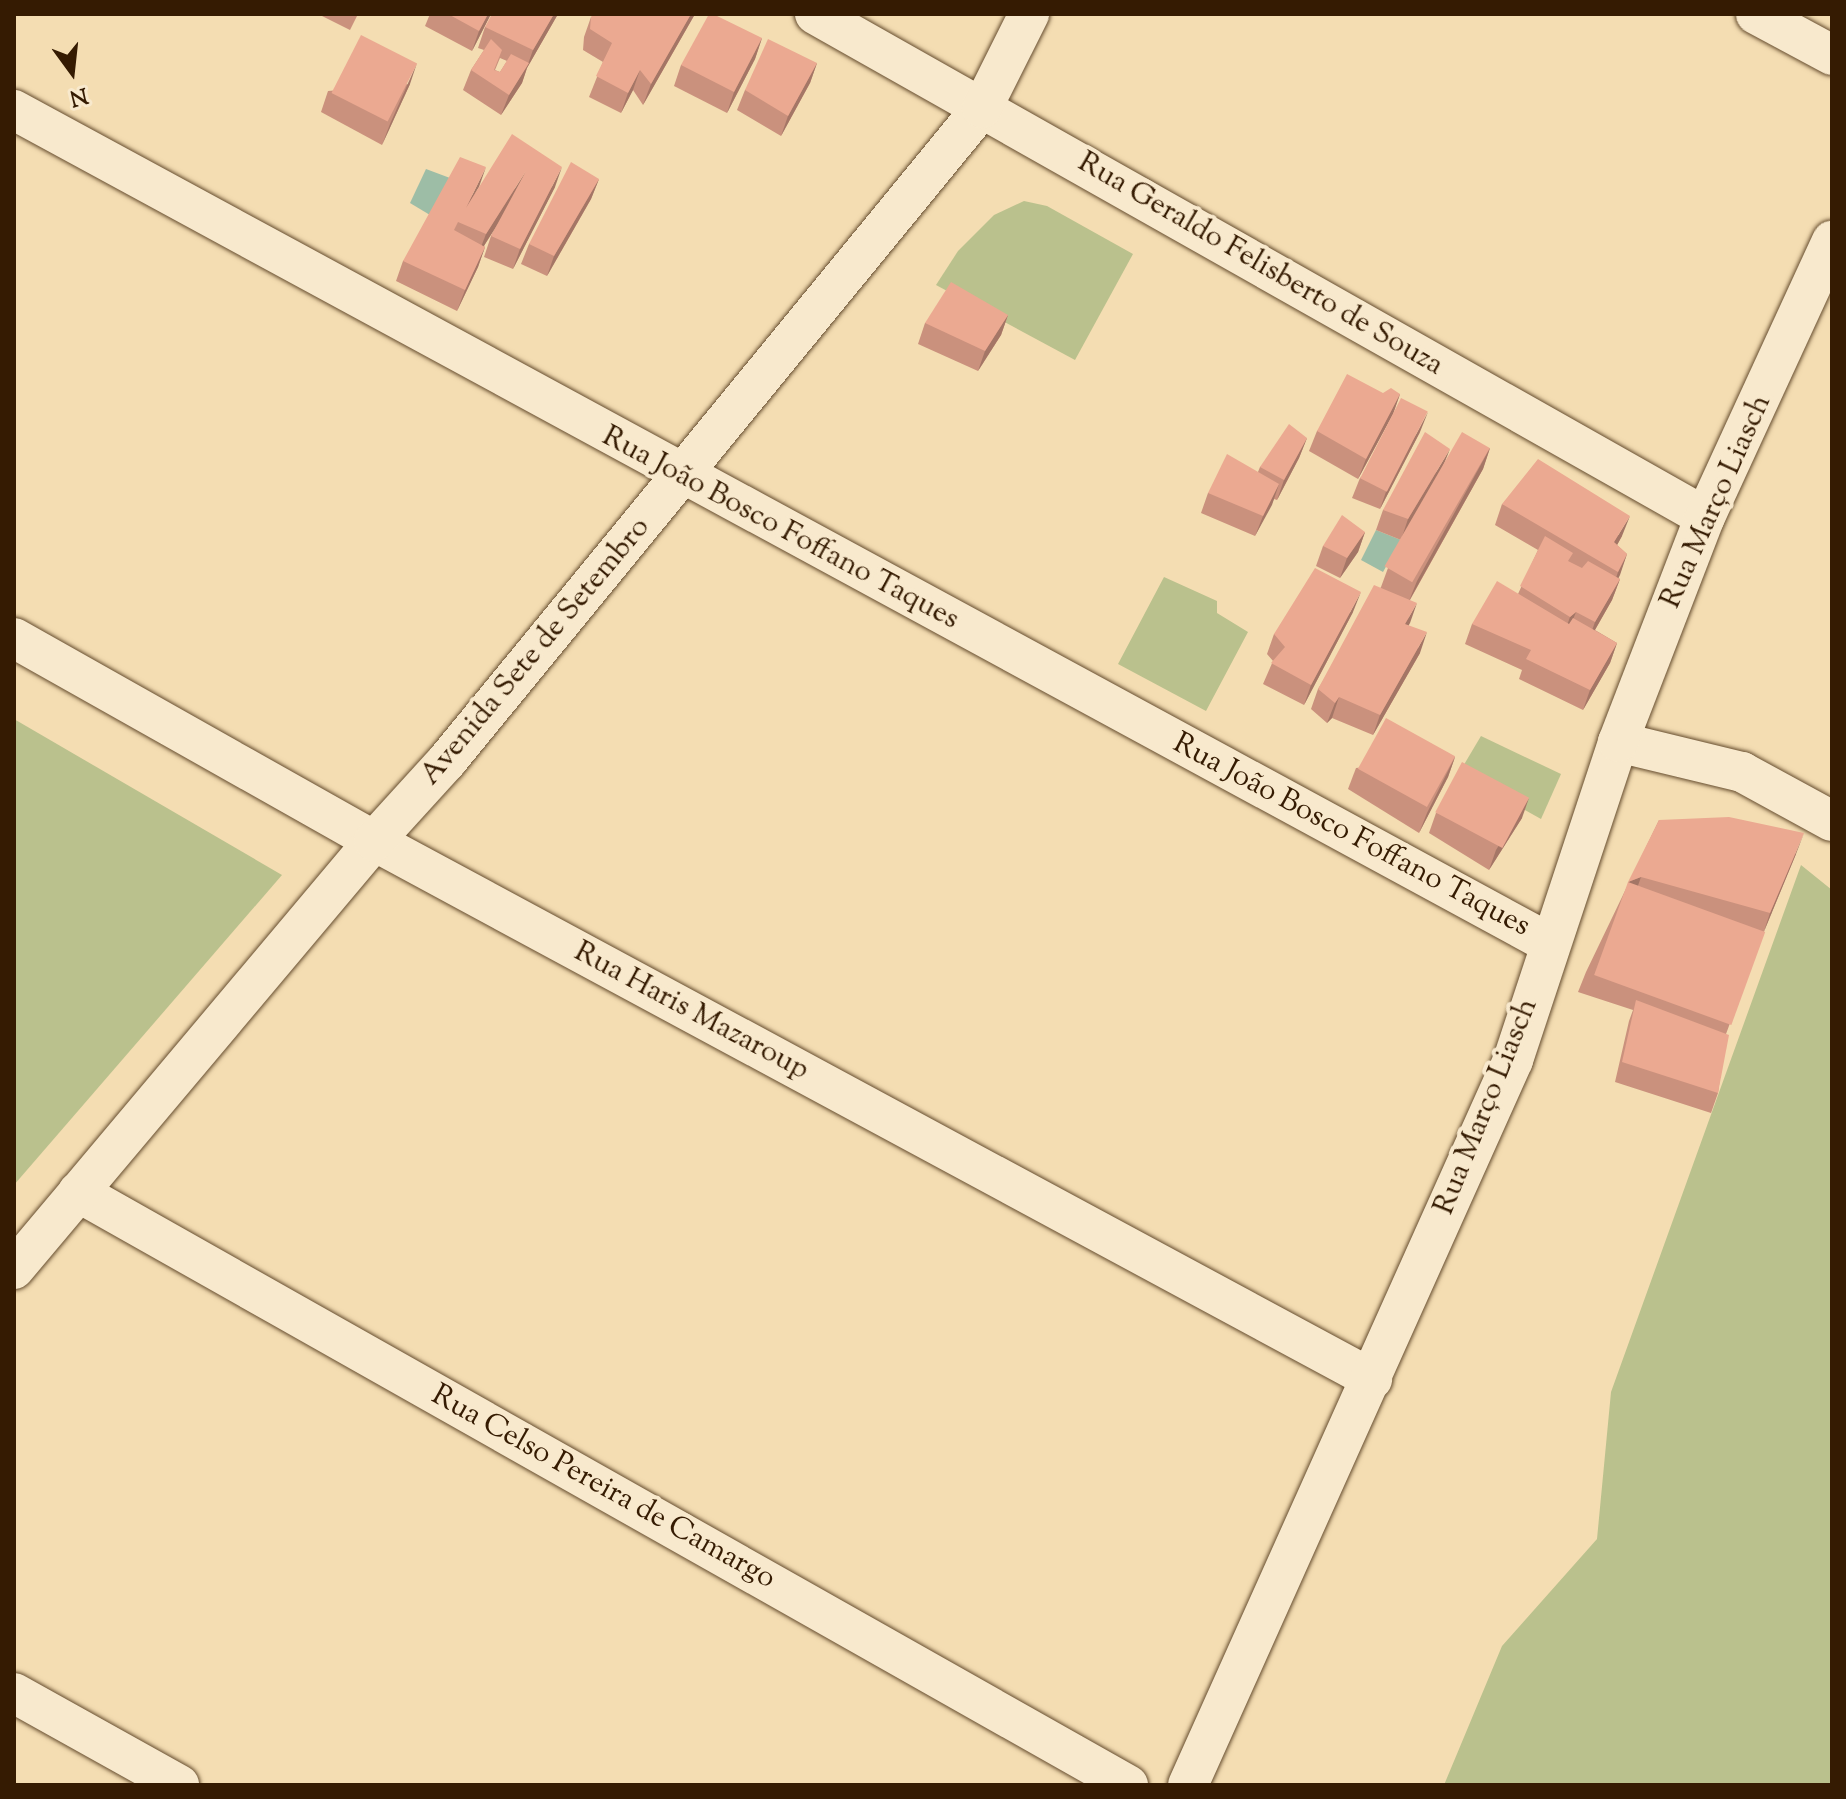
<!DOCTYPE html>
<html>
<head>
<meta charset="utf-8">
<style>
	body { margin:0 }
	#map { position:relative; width:1846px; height:1799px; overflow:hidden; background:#f4ddb2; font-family:"Sorts Mill Goudy",serif }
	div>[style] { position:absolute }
	.green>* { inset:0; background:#bac18d }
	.water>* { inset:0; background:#9dbda6 }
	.roads { filter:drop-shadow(0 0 2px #654c2e) drop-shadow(0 0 2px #654c2e) }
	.minor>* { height:40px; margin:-20px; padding:0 20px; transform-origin:20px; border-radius:20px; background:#f8e9cd }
	.wall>* { inset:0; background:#ca917d }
	.shaded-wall>* { inset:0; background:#a47666 }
	.building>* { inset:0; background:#eba991; transform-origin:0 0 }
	span { translate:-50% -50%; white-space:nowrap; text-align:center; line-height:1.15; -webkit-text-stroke:8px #f8e9cd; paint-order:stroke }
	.street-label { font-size:30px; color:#351b02 }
	.frame { position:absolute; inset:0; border:16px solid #351b02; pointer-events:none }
	.north { position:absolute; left:32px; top:32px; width:80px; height:80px; -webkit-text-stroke:6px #f8e9cd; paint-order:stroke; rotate:165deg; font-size:22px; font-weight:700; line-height:32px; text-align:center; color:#351b02 }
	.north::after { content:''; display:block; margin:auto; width:28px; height:36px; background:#351b02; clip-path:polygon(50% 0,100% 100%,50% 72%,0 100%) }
</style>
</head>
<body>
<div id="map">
	<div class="green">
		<i style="clip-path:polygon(1024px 201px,1047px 206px,1133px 254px,1075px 360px,936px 285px,958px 251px,994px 215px)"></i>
		<i style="clip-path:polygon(1164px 577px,1217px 601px,1217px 613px,1248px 632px,1206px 711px,1118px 664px)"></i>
		<i style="clip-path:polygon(14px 719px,282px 875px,14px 1185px)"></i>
		<i style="clip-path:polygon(1481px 736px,1561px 774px,1541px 819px,1459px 773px)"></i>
		<i style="clip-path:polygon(1801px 865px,1832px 890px,1832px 1785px,1444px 1785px,1502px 1646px,1597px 1539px,1611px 1392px)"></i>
	</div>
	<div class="water">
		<i style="clip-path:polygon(426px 169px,450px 178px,430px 215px,410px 203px)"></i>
		<i style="clip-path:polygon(1376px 530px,1401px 540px,1383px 572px,1361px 560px)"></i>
	</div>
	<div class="roads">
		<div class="minor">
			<i style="left:815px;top:14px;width:1022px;rotate:29.47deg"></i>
			<i style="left:1756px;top:14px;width:86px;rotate:28.3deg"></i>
			<i style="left:14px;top:110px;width:1746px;rotate:28.49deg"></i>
			<i style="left:14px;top:638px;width:413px;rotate:29.4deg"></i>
			<i style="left:374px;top:841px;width:1134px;rotate:28.33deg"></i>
			<i style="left:1618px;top:742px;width:128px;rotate:13.6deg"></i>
			<i style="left:1742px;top:772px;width:102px;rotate:28.6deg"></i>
			<i style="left:78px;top:1192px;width:1206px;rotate:29.46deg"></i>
			<i style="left:14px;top:1269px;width:559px;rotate:-49.93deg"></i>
			<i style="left:374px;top:841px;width:107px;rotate:-47.7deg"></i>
			<i style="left:446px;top:762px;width:846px;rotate:-50.66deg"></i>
			<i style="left:982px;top:108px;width:105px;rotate:-63.4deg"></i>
			<i style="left:14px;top:1693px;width:189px;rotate:29.1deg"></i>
			<i style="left:1188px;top:1785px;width:795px;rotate:-65.85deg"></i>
			<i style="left:1513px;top:1060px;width:335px;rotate:-71.7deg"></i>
			<i style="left:1618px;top:742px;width:241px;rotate:-68.9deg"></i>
			<i style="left:1705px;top:517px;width:304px;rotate:-65.3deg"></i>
		</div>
	</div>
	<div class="wall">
		<i style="clip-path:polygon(318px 14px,358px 14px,350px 30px)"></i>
		<i style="clip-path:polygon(430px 14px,491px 14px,472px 51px,425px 26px)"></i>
		<i style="clip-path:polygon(evenodd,558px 14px,527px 68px,522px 83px,501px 115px,463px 90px,471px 70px,484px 50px,478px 48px,485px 27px,558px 14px,500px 58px,507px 61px,500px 72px,495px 70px,500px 58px)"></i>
		<i style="clip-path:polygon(695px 14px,643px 105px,633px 90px,621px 113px,589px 97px,603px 62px,583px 50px,584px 37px,591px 17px)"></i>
		<i style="clip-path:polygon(762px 38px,755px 59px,727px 113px,674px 86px,681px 65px)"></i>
		<i style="clip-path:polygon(817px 63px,810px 83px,781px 136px,737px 110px,745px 90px)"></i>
		<i style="clip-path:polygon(410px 84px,382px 145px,321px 112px,328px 91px)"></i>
		<i style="clip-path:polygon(599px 179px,591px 199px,547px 276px,521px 264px,529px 244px)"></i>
		<i style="clip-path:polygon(555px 187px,513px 269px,484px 257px,491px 236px,498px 223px,484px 246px,485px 247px,478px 267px,457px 311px,396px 281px,403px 261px,477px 191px)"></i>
		<i style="clip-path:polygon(1008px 315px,1001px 335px,978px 371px,918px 344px,925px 323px)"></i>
		<i style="clip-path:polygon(1383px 393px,1400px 394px,1393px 414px,1358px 479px,1309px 451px,1317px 431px)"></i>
		<i style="clip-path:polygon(1420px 432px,1380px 509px,1352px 498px,1360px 478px)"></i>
		<i style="clip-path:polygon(1307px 438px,1299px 458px,1277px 500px,1274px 499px,1255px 536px,1201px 513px,1208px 493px,1258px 472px,1260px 467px)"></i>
		<i style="clip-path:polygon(1490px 448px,1483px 469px,1410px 600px,1408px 625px,1420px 653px,1373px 735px,1332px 718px,1327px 723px,1311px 709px,1318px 689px,1381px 587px,1388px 568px,1435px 482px,1401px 540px,1376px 530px,1383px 510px,1443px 467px)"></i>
		<i style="clip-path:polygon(1502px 504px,1622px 536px,1617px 545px,1627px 554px,1618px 578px,1620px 579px,1612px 600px,1595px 630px,1617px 643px,1610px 663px,1583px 710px,1519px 679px,1522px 670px,1465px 644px,1472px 624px,1518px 594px,1538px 550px,1495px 525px)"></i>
		<i style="clip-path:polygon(1365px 532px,1358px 552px,1340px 578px,1316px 566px,1323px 546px)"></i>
		<i style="clip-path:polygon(1353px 612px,1304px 705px,1263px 684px,1273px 661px,1267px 654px,1274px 634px)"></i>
		<i style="clip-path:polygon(1455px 757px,1448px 777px,1419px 833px,1348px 789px,1356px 768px)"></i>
		<i style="clip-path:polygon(1436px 813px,1522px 818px,1489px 870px,1429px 833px)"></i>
		<i style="clip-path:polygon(1659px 820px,1796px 854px,1764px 931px,1726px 1034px,1718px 1093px,1711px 1113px,1615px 1082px,1629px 1021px,1633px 1010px,1578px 992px,1586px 972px)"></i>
	</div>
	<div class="shaded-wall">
		<i style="clip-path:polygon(488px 14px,491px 14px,472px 51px,479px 31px)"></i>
		<i style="clip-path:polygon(554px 14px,558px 14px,527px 68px,522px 83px,501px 115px,509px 95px,528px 64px,533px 50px)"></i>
		<i style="clip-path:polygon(691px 14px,695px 14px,643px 105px,651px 84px)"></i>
		<i style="clip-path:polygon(762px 38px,755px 59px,727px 113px,734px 92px)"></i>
		<i style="clip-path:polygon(417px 63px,410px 84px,382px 145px,390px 124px)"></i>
		<i style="clip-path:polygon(817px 63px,810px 83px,781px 136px,788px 116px)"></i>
		<i style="clip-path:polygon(640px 70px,633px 90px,621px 113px,628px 93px)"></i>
		<i style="clip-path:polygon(486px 167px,479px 187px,466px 208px)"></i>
		<i style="clip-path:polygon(562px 167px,555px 187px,513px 269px,520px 249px)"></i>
		<i style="clip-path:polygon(526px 171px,519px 191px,478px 255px,486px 234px)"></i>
		<i style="clip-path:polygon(599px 179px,591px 199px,547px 276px,554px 256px)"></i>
		<i style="clip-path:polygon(485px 247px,478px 267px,457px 311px,465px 290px)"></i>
		<i style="clip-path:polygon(1008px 315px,1001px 335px,978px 371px,985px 351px)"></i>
		<i style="clip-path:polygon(1400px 394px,1393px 414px,1358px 479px,1366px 459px)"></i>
		<i style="clip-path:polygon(1428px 412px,1420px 432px,1380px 509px,1387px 489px)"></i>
		<i style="clip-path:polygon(1307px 438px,1299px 458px,1277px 500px,1284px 480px)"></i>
		<i style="clip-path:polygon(1490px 448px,1483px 469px,1409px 601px,1417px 581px)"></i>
		<i style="clip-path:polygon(1450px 449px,1442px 469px,1401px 540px,1408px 519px)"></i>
		<i style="clip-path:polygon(1279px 484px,1272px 505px,1255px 536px,1263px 516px)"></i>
		<i style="clip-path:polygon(1630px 516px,1622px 536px,1607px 563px,1614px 542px)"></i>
		<i style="clip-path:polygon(1365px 532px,1358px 552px,1340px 578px,1347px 558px)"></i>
		<i style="clip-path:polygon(1627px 554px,1620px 575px,1611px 593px,1618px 572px)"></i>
		<i style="clip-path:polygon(1620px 579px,1612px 600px,1588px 642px,1595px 622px)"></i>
		<i style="clip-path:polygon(1361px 592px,1353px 612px,1304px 705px,1311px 685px)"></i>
		<i style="clip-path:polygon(1417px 603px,1410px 623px,1398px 644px,1405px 624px)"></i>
		<i style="clip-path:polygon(1576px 612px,1568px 632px,1563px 637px,1570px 617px)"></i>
		<i style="clip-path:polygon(1427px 632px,1420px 653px,1373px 735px,1380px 715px)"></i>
		<i style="clip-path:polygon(1617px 643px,1610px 663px,1583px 710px,1590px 690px)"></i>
		<i style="clip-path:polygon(1339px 697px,1332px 718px,1327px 723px,1335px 703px)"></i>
		<i style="clip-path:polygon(1455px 757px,1448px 777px,1419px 833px,1427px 813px)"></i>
		<i style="clip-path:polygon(1529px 798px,1522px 818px,1489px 870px,1496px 850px)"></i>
		<i style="clip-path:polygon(1804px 833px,1796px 854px,1763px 934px,1770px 913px)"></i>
		<i style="clip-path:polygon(1641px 877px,1634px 897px,1628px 882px)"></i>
	</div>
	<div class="building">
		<i style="clip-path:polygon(448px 14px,488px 14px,479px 31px)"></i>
		<i style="clip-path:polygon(492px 14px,554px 14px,533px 50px,485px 27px)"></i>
		<i style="clip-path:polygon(593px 14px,691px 14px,651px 84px,640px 70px,628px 93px,596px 76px,612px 43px,590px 29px,591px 17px)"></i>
		<i style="clip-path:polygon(709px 14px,713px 14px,762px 38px,734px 92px,681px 65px)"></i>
		<i style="left:361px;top:35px;width:63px;height:65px;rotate:27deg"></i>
		<i style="clip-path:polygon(491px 39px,502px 50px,494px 70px,500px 72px,511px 54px,529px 63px,509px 95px,471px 70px)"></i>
		<i style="clip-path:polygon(768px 39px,817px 63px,788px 116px,745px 90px)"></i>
		<i style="clip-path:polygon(512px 134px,562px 167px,520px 249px,491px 236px,526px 171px,486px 234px,458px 222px,454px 230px,485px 247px,465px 290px,403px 261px,460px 157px,486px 167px,466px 208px)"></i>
		<i style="clip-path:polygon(571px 162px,599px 179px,554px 256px,529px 244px)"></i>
		<i style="clip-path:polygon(951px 282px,1008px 315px,985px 351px,925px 323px)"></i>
		<i style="clip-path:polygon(1347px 374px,1383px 393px,1391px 388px,1400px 394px,1366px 459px,1317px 431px)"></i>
		<i style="left:1401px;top:398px;width:30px;height:90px;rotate:27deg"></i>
		<i style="clip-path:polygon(1289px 424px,1307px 438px,1284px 480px,1260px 467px)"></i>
		<i style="clip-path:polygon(1425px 432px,1450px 449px,1408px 519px,1383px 510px)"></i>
		<i style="left:1462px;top:432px;width:32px;height:155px;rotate:30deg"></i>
		<i style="clip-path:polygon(1227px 454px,1279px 484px,1263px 516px,1208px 493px)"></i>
		<i style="clip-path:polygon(1538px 459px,1630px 516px,1614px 542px,1627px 554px,1618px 572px,1502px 504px)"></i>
		<i style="clip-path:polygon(1342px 515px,1365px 532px,1347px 558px,1323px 546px)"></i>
		<i style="clip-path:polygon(1545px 536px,1573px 553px,1568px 561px,1582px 568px,1588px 561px,1620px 579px,1595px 622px,1576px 612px,1570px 617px,1520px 586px)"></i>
		<i style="clip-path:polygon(1315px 568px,1361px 592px,1311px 685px,1271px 663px,1285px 647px,1274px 634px)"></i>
		<i style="clip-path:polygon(1497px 581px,1569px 624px,1573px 618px,1617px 643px,1590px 690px,1526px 659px,1531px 650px,1472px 624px)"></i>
		<i style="clip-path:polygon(1374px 585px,1417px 603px,1405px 624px,1427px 632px,1380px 715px,1339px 697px,1335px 703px,1318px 689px)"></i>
		<i style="left:1386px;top:718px;width:79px;height:58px;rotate:29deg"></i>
		<i style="left:1462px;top:762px;width:76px;height:57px;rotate:28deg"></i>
		<i style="clip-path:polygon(1729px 817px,1804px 833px,1770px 913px,1641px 877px,1628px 882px,1659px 820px)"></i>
		<i style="left:1628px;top:882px;width:146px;height:99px;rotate:20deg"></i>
		<i style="clip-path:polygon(1636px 1000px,1729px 1035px,1718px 1093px,1622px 1062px)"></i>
	</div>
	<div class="street-label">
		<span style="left:1260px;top:265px;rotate:30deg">Rua Geraldo Felisberto de Souza</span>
		<span style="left:1717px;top:502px;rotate:-66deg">Rua Março Liasch</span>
		<span style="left:780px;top:529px;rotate:28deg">Rua João Bosco Foffano Taques</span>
		<span style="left:536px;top:652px;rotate:-50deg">Avenida Sete de Setembro</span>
		<span style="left:1351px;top:836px;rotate:28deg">Rua João Bosco Foffano Taques</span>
		<span style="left:691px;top:1012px;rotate:28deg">Rua Haris Mazaroup</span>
		<span style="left:1487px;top:1107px;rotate:-68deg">Rua Março Liasch</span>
		<span style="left:603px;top:1488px;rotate:29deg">Rua Celso Pereira de Camargo</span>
	</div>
	<div class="frame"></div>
	<div class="north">N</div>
</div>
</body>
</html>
